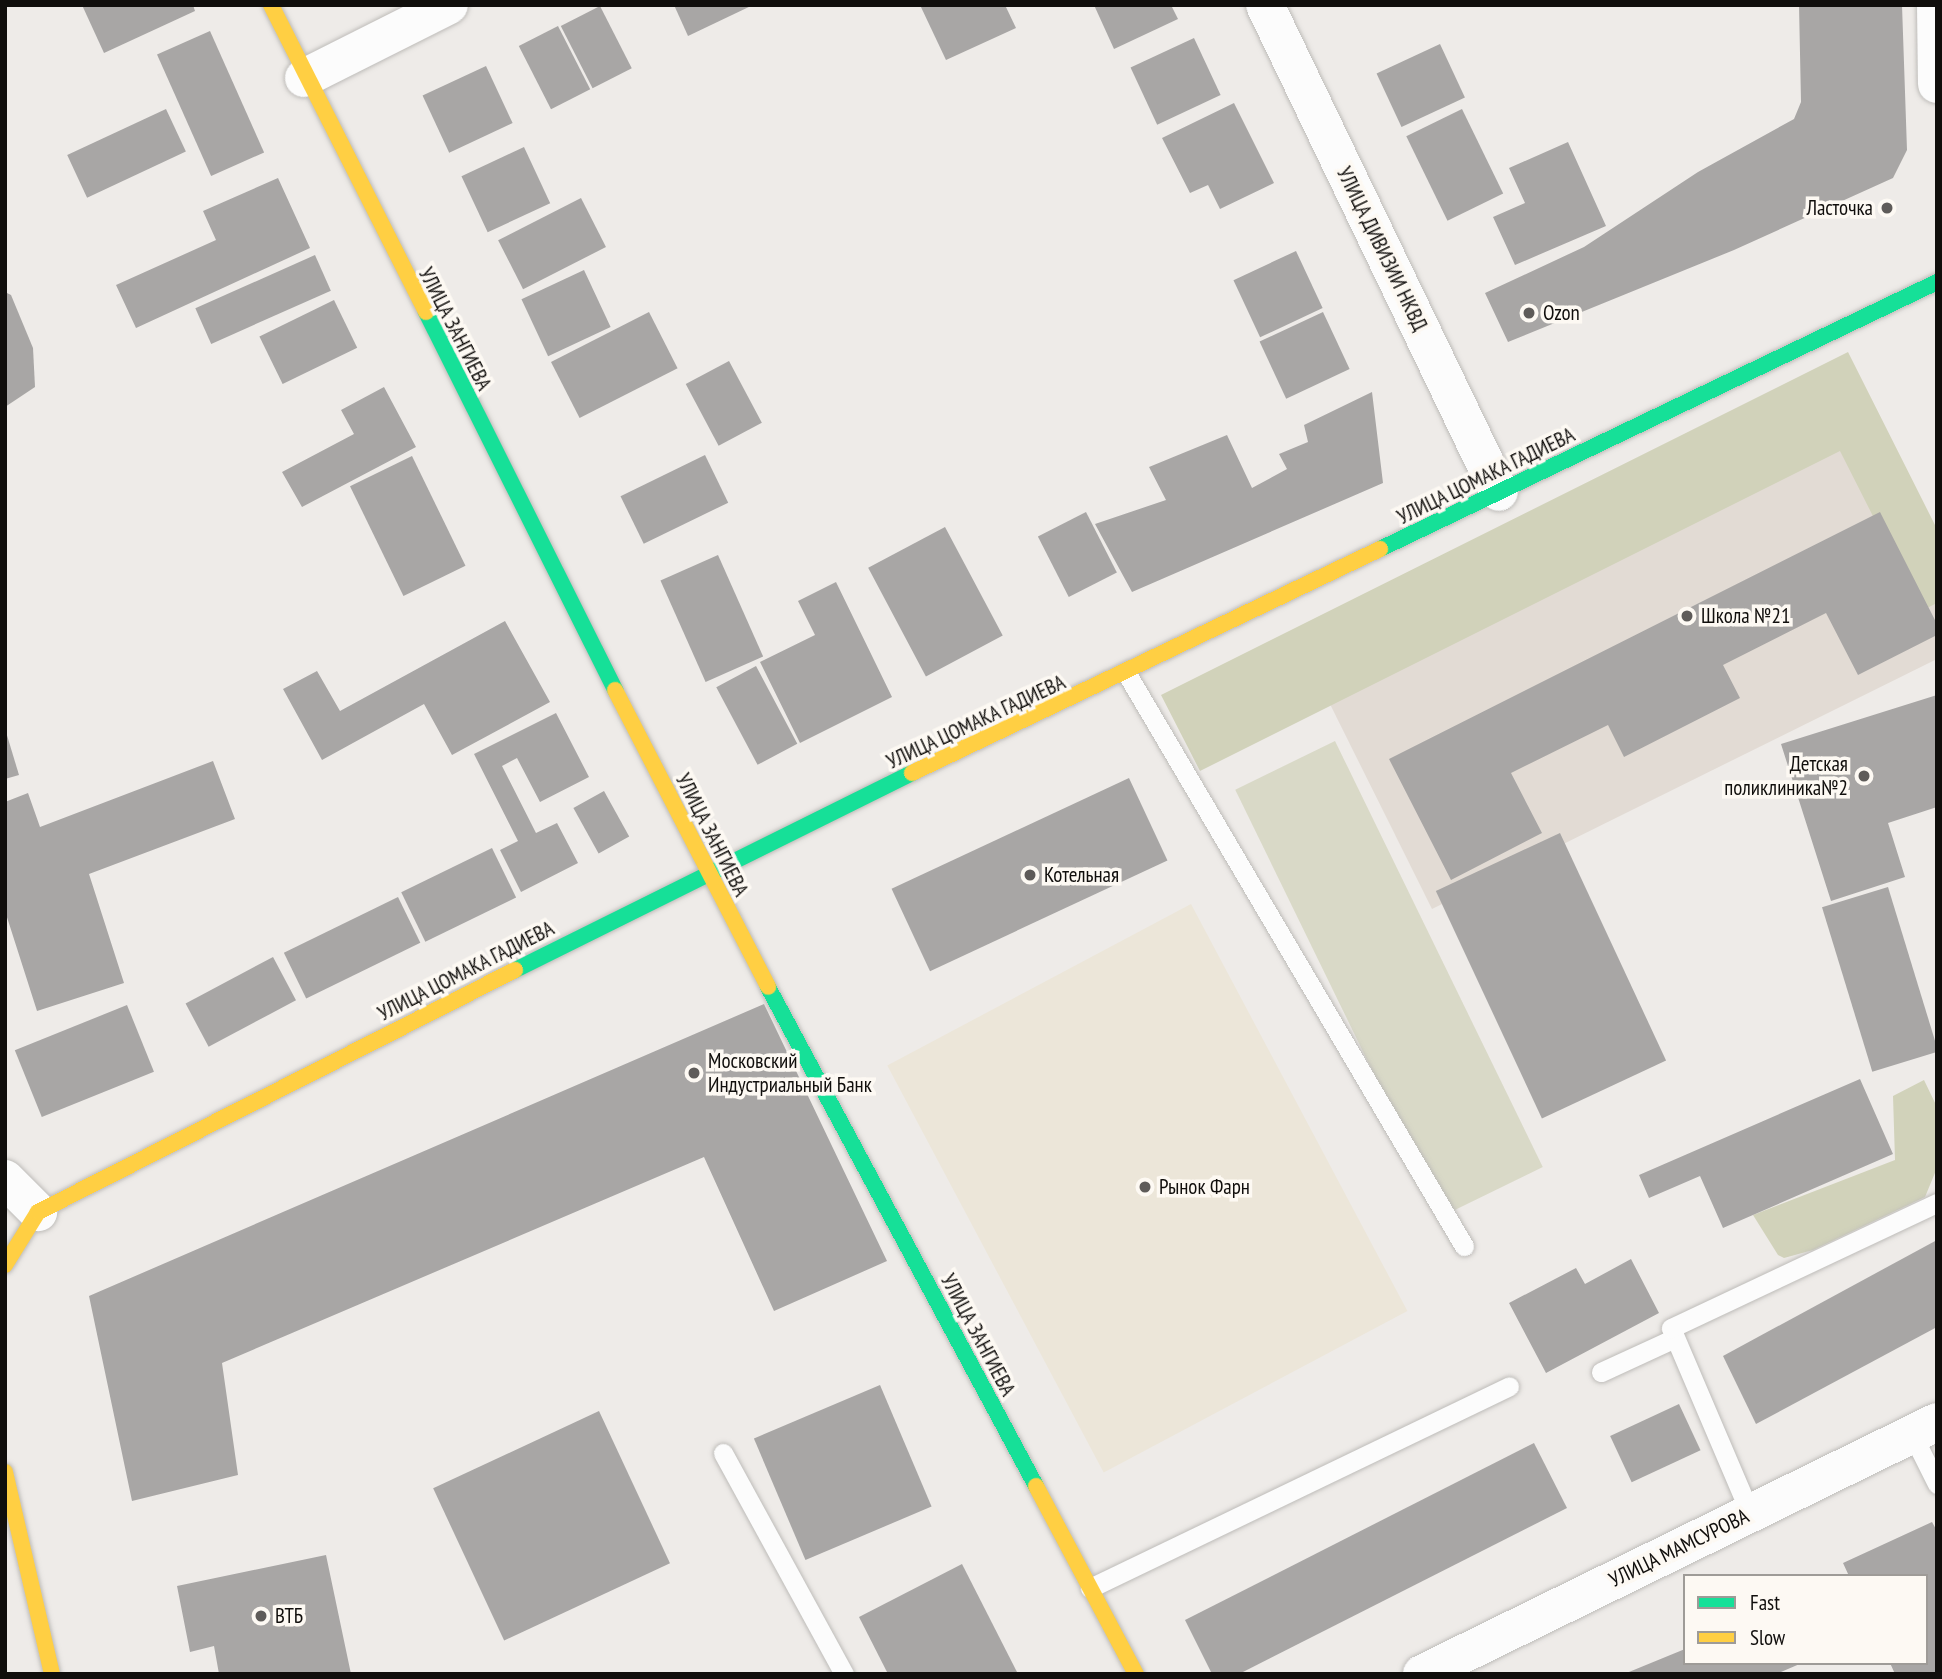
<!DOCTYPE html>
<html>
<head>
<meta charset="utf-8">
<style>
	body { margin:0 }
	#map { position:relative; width:1942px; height:1679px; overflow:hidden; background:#eeebe8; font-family:"PT Sans Narrow",sans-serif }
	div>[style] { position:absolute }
	.commercial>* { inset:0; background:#ece6d9; transform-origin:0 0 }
	.built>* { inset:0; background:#e2dbd4 }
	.green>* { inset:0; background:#d9d9c7; transform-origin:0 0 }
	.forest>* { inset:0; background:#d1d2ba }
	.building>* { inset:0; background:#a8a6a5; transform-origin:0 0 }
	.roads { filter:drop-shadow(0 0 2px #bebcb9) drop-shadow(0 0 2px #bebcb9) }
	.lane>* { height:19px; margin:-9.5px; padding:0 9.5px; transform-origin:9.5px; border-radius:9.5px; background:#fcfcfc }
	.street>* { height:38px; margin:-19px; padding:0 19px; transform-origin:19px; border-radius:19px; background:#fcfcfc }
	.fast>* { height:16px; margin:-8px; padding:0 8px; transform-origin:8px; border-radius:8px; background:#16e098 }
	.slow>* { height:16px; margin:-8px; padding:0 8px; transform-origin:8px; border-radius:8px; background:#ffcf43 }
	.dots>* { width:19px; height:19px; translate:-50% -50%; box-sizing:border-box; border:4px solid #fdf9f3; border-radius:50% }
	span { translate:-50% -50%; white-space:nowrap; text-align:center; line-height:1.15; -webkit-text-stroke:7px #fdf9f3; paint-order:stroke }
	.poi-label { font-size:21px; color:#100e0c }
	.right { translate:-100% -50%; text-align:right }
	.left { translate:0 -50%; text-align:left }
	.street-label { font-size:21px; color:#100e0c }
	.frame { position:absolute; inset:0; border:7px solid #100e0c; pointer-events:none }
	.legend { position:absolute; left:1683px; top:1574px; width:245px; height:91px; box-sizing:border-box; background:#fdf9f3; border:2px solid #9e9b97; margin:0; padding:9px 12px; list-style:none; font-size:21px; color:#100e0c }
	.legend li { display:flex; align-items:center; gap:14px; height:35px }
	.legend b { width:35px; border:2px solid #9e9b97 }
</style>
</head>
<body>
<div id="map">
	<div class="commercial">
		<i style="left:1191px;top:904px;width:461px;height:344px;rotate:62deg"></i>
	</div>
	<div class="built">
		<i style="clip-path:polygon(1855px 408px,1937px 572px,1937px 659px,1432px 909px,1316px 676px)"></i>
	</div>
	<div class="green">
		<i style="left:1335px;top:741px;width:474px;height:111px;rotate:64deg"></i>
	</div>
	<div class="forest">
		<i style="clip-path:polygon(1848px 352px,1937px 529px,1937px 603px,1921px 611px,1840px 451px,1200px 771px,1161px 695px)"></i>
		<i style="clip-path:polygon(1924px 1080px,1937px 1107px,1937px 1168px,1925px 1197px,1813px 1250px,1784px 1258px,1778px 1255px,1753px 1215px,1895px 1160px,1893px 1096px)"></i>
	</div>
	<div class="building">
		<i style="clip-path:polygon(82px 5px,193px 5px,195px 11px,104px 53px)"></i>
		<i style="clip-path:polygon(674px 5px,753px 5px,688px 36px)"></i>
		<i style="clip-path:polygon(920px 5px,1005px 5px,1016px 28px,946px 60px)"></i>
		<i style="clip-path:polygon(1094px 5px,1171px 5px,1178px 19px,1114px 49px)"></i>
		<i style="clip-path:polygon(1799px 5px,1902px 5px,1907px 150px,1893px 178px,1734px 250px,1508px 342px,1485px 293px,1584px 247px,1698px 172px,1794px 119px,1801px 102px)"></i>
		<i style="left:600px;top:6px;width:70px;height:44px;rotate:63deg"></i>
		<i style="left:558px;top:26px;width:71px;height:44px;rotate:63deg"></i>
		<i style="left:210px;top:31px;width:133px;height:58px;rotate:66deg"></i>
		<i style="left:1194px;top:38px;width:63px;height:70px;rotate:65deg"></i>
		<i style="left:1440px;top:44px;width:59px;height:70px;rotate:65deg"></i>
		<i style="left:486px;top:66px;width:63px;height:70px;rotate:65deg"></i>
		<i style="clip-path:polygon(1234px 103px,1274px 183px,1220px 209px,1208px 185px,1190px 193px,1162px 138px)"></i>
		<i style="left:166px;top:109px;width:47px;height:109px;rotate:65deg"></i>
		<i style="left:1462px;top:109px;width:94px;height:62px;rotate:64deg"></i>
		<i style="clip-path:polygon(1568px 142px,1606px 226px,1515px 265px,1493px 217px,1525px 203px,1509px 168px)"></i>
		<i style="left:524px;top:147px;width:62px;height:69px;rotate:65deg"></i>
		<i style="clip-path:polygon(278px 178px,310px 248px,136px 328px,116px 285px,216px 240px,203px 211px)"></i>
		<i style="left:581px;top:198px;width:55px;height:93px;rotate:63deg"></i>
		<i style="left:1296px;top:251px;width:63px;height:69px;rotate:65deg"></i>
		<i style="left:315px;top:255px;width:39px;height:131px;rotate:66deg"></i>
		<i style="left:584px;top:270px;width:63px;height:69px;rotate:65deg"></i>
		<i style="clip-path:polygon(5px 292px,11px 295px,33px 348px,35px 387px,5px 407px)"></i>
		<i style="left:334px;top:300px;width:53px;height:83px;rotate:64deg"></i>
		<i style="left:649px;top:312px;width:63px;height:110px;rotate:63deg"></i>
		<i style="left:1323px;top:312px;width:63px;height:70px;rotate:65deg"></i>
		<i style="left:729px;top:361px;width:70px;height:49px;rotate:62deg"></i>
		<i style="clip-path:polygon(384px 387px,416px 447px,302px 507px,282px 472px,354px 434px,341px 410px)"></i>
		<i style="clip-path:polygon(1372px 392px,1383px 483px,1132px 592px,1095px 524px,1166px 500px,1149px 467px,1227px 435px,1252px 488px,1287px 469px,1279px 454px,1308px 442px,1304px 425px)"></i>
		<i style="left:705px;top:455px;width:53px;height:94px;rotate:64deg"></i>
		<i style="left:412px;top:456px;width:122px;height:69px;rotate:64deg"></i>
		<i style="left:1086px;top:512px;width:68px;height:54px;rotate:63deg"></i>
		<i style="clip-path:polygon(1880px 512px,1937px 624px,1937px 635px,1858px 675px,1826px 613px,1723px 665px,1740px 698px,1624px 757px,1608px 725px,1511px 773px,1542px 833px,1451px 880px,1389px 759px)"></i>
		<i style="left:945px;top:527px;width:123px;height:87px;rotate:62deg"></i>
		<i style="left:718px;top:555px;width:111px;height:63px;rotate:66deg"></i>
		<i style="clip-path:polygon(836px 582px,892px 697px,800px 743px,760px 662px,815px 635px,798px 601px)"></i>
		<i style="clip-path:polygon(505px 621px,550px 702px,452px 755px,424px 704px,322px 760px,283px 689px,317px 671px,340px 711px)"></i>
		<i style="left:756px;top:666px;width:88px;height:45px;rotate:62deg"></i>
		<i style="clip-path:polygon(1937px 695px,1937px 807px,1888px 823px,1905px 877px,1831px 901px,1781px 744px)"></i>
		<i style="clip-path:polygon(556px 713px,589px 777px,540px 802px,517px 758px,502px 766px,536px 833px,557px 823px,578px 863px,521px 892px,500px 850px,518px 841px,474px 754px)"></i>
		<i style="clip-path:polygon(6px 732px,19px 775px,5px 779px,5px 733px)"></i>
		<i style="clip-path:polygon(213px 761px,235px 819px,89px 874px,124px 983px,37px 1011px,5px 911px,5px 802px,28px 793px,40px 827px)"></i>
		<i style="left:1129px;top:778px;width:91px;height:262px;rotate:65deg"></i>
		<i style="left:604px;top:791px;width:52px;height:35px;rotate:61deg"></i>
		<i style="left:1560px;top:833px;width:251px;height:137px;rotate:65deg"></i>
		<i style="left:492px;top:848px;width:55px;height:101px;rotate:64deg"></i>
		<i style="left:1888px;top:887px;width:172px;height:69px;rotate:73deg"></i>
		<i style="left:398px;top:897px;width:51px;height:127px;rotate:64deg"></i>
		<i style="left:273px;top:957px;width:49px;height:99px;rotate:62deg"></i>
		<i style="clip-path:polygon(764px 1004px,887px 1261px,774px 1311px,704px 1157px,222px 1363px,238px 1475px,132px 1501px,89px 1296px)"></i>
		<i style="left:127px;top:1005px;width:72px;height:121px;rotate:68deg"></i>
		<i style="clip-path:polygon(1860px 1079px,1893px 1154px,1723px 1228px,1700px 1176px,1649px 1198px,1639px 1175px)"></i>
		<i style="clip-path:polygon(1937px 1240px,1937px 1327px,1756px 1424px,1723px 1356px)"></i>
		<i style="clip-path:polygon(1631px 1259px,1659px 1313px,1546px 1373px,1509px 1303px,1576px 1268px,1585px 1284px)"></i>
		<i style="left:880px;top:1385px;width:132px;height:137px;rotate:67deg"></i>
		<i style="left:1679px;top:1404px;width:51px;height:76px;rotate:65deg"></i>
		<i style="left:599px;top:1411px;width:168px;height:183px;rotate:65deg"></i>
		<i style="clip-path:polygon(1534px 1443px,1567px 1508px,1239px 1674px,1212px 1674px,1185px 1620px)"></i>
		<i style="clip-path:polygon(1932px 1522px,1937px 1531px,1937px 1674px,1895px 1674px,1890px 1663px,1926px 1663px,1926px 1576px,1849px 1576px,1843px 1563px)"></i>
		<i style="clip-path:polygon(326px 1555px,351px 1674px,219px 1674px,214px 1646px,190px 1652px,177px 1586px)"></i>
		<i style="clip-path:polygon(962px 1564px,1018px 1674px,888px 1674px,859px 1617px)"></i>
		<i style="clip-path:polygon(1685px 1649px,1685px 1663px,1802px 1663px,1776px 1674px,1624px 1674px)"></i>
	</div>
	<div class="roads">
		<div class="lane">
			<i style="left:1127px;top:674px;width:664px;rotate:59.5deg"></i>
			<i style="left:1601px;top:1372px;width:81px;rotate:-24.7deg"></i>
			<i style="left:1912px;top:1434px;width:56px;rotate:63.4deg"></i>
			<i style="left:723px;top:1453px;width:252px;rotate:61.3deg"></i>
			<i style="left:1750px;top:1513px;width:201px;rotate:-113.1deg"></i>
			<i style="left:1671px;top:1328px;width:294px;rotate:-25.2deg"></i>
			<i style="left:1090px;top:1588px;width:465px;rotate:-25.7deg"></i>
		</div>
		<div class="street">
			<i style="left:1265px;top:5px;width:540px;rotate:64.34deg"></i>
			<i style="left:1936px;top:5px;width:79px;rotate:89.3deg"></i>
			<i style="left:304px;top:78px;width:162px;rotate:-26.7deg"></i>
			<i style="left:5px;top:1179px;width:47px;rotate:45deg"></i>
			<i style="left:1422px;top:1674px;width:573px;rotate:-26.07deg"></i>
		</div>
		<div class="fast">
			<i style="left:426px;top:312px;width:423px;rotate:63.4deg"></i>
			<i style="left:1380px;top:549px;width:618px;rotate:-25.61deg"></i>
			<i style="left:515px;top:970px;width:443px;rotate:-26.4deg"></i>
			<i style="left:768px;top:987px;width:566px;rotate:61.76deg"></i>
		</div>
		<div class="slow">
			<i style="left:271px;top:5px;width:344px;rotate:63.2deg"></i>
			<i style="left:615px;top:690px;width:334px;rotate:62.7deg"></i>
			<i style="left:912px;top:773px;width:519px;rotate:-25.58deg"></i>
			<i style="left:5px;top:1265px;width:62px;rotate:-58.1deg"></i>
			<i style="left:38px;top:1212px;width:535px;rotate:-26.9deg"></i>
			<i style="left:5px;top:1472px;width:207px;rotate:76.9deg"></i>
			<i style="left:1036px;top:1486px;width:213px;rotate:62deg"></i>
		</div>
	</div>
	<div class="dots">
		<i style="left:1887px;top:208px;background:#5e5b59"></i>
		<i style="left:1529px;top:313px;background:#5e5b59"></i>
		<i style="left:1687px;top:616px;background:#5e5b59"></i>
		<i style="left:1864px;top:776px;background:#5e5b59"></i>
		<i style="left:1030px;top:875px;background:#5e5b59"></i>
		<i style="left:694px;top:1073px;background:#5e5b59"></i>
		<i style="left:1145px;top:1187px;background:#5e5b59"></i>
		<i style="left:261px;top:1616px;background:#5e5b59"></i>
	</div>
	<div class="poi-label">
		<span class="right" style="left:1873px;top:208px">Ласточка</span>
		<span class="left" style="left:1543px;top:313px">Ozon</span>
		<span class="left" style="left:1701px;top:616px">Школа №21</span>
		<span class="right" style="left:1848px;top:776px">Детская<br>поликлиника№2</span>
		<span class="left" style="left:1044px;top:875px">Котельная</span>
		<span class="left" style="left:708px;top:1073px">Московский<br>Индустриальный Банк</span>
		<span class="left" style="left:1159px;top:1187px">Рынок Фарн</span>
		<span class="left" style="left:275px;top:1616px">ВТБ</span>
	</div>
	<div class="street-label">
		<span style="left:1382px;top:249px;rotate:64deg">УЛИЦА ДИВИЗИИ НКВД</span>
		<span style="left:455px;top:329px;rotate:63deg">УЛИЦА ЗАНГИЕВА</span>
		<span style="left:1486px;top:476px;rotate:-26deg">УЛИЦА ЦОМАКА ГАДИЕВА</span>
		<span style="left:976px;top:722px;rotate:-25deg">УЛИЦА ЦОМАКА ГАДИЕВА</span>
		<span style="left:712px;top:835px;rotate:63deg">УЛИЦА ЗАНГИЕВА</span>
		<span style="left:466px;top:971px;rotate:-27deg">УЛИЦА ЦОМАКА ГАДИЕВА</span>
		<span style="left:978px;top:1335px;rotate:62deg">УЛИЦА ЗАНГИЕВА</span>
		<span style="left:1679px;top:1548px;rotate:-26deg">УЛИЦА МАМСУРОВА</span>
	</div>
	<div class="frame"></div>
	<ul class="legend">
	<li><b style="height:9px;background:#16e098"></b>Fast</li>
	<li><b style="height:9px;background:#ffcf43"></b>Slow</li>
	</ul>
</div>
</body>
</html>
